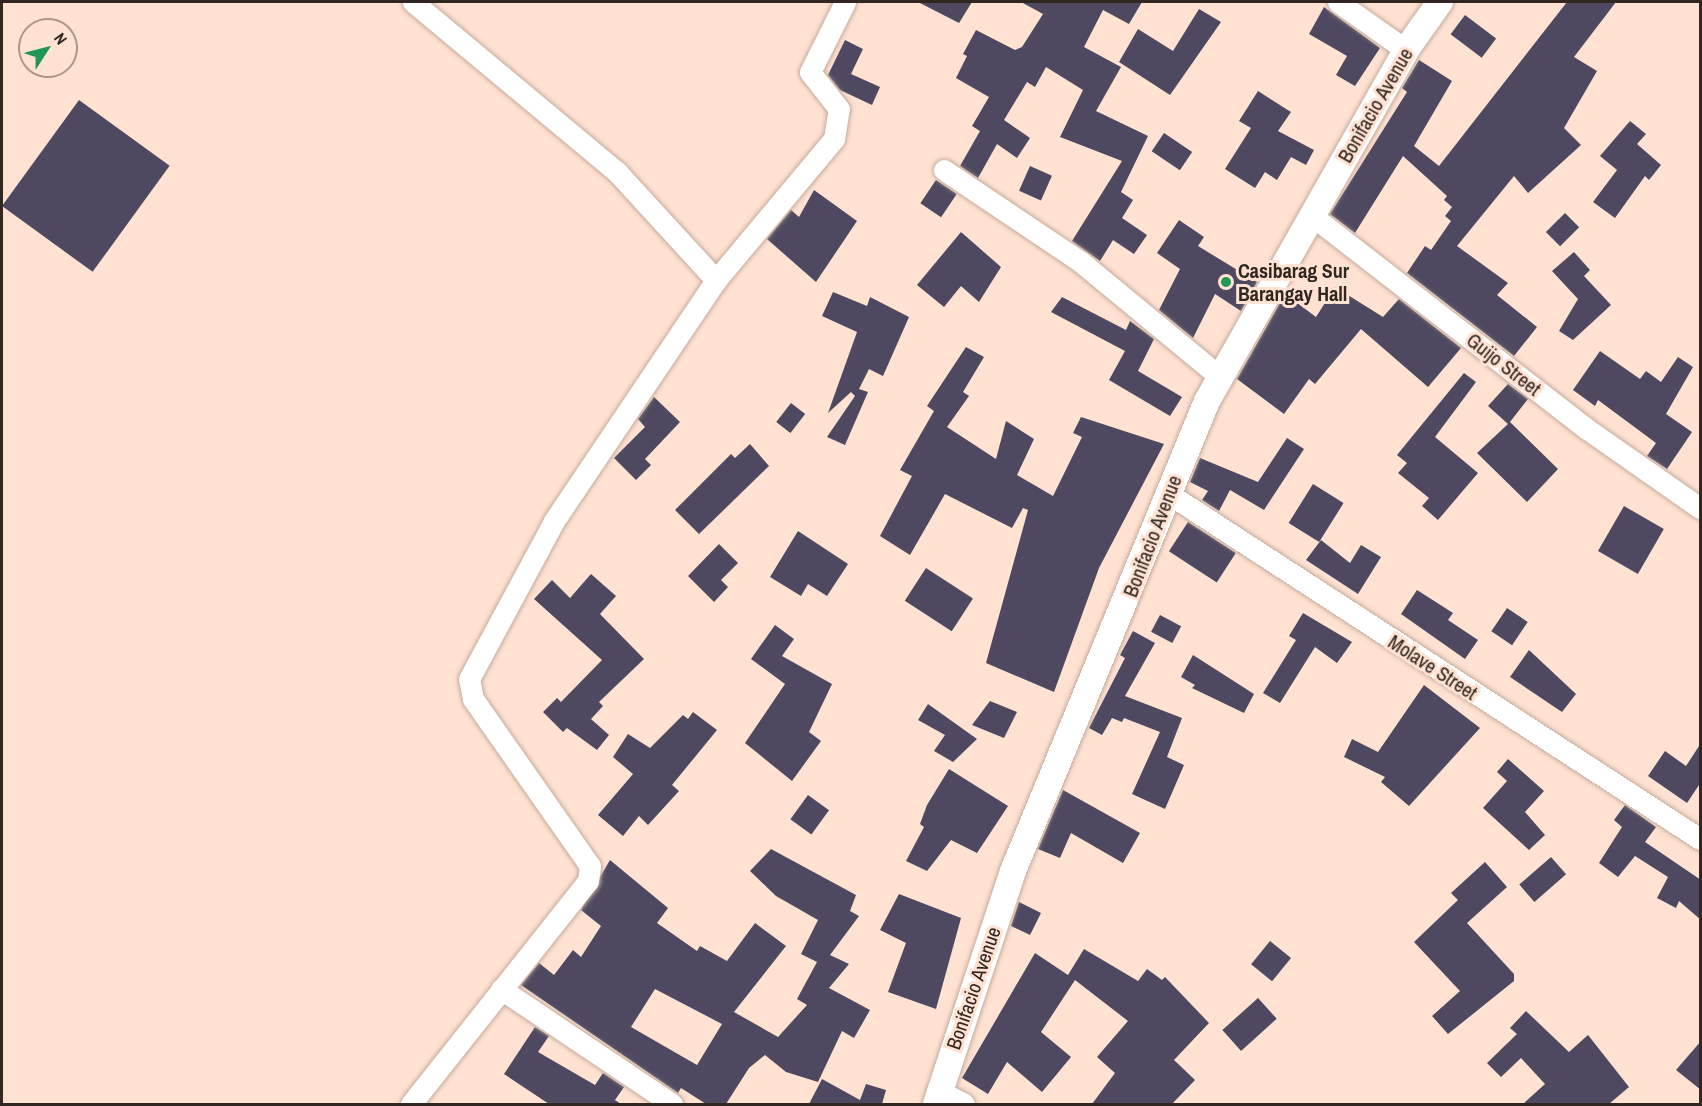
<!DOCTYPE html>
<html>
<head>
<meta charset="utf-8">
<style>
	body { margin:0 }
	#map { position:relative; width:1702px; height:1106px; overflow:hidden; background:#ffe2d2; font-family:"Archivo Narrow",sans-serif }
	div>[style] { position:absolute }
	.building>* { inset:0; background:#4e4961; transform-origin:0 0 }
	.roads { filter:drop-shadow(0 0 2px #c5aa9b) drop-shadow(0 0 2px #c5aa9b) }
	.minor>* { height:21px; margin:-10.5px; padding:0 10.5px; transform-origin:10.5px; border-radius:10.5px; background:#fff }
	.tertiary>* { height:26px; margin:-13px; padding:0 13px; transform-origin:13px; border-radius:13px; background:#fff }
	.dots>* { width:16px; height:16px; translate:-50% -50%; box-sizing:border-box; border:3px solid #ffe2d2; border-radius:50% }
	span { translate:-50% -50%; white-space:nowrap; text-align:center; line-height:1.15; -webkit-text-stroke:6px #ffe2d2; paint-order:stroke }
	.street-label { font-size:20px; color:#312620 }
	.poi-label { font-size:20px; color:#312620; font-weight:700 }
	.left { translate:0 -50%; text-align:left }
	.frame { position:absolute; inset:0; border:3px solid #312620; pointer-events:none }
	.north { position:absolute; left:18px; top:18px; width:60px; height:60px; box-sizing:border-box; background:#ffe2d2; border:2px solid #ad978b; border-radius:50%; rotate:54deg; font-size:16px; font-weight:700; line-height:24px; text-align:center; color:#312620 }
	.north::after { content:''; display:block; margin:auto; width:21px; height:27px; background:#209854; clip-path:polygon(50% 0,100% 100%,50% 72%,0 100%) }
</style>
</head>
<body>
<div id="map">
	<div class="building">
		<i style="clip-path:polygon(918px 2px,972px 2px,959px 23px)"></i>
		<i style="clip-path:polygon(1021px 2px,1142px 2px,1129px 24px,1103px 10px,1084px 47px,1121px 67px,1096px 111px,1148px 136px,1121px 192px,1133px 200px,1122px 218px,1147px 235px,1134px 254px,1113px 240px,1100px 261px,1072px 241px,1122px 161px,1060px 137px,1083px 90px,1046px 67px,1035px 87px,1027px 82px,1004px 120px,1030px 138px,1017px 158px,997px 144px,978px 178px,960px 166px,980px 131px,972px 126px,989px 97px,956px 78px,967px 56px,963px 54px,976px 30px,1015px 50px,1022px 47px,1043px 14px)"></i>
		<i style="clip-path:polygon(1567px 2px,1616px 2px,1574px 57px,1597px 71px,1564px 128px,1581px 145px,1528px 193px,1514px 176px,1457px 246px,1508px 283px,1497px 295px,1537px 327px,1514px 356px,1407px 273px,1425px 246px,1431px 250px,1451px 221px,1445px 216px,1452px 207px,1444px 200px,1447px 196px,1403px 156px,1355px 233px,1330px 214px,1407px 92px,1402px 88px,1419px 60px,1452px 81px,1414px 146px,1439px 166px)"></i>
		<i style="clip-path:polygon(1324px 7px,1380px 48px,1355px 86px,1336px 75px,1347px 56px,1309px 34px)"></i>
		<i style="clip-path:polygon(1199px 9px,1221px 22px,1170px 95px,1119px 62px,1138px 29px,1173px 51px)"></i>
		<i style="left:1465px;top:15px;width:39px;height:24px;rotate:37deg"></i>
		<i style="clip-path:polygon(845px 40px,863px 49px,851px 74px,880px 87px,872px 105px,840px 90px,828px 75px)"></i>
		<i style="clip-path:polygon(1258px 91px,1291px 112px,1278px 131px,1314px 150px,1306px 165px,1291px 157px,1277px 180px,1265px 172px,1255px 188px,1225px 169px,1251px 128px,1239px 121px)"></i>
		<i style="left:79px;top:100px;width:112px;height:131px;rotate:36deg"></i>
		<i style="clip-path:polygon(1630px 121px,1646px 134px,1637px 144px,1661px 165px,1649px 180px,1645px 176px,1615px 218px,1593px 202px,1617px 170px,1600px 156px)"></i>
		<i style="left:1164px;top:133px;width:34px;height:22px;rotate:34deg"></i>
		<i style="left:1030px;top:166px;width:24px;height:27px;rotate:24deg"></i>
		<i style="left:936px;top:180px;width:25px;height:28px;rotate:34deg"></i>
		<i style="clip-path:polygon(814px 190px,857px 221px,816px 282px,767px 239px,791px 210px,799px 217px)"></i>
		<i style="left:1565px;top:213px;width:20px;height:27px;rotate:45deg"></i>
		<i style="clip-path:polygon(1179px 220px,1204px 237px,1198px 246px,1257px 282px,1241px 311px,1215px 294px,1193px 338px,1159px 310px,1180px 269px,1157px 253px)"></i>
		<i style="clip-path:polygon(961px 232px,1001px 267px,979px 302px,961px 286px,944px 307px,917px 285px)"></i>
		<i style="clip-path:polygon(1574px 252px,1590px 270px,1584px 276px,1611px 305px,1573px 340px,1559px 331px,1578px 299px,1552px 271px)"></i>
		<i style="clip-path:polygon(1335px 287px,1383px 317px,1399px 299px,1461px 348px,1428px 387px,1361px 329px,1315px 384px,1309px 379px,1284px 414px,1237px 379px,1285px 294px,1316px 317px)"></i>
		<i style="clip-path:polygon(833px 292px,867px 306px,870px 297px,909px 317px,883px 376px,869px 369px,859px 389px,868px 392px,845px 445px,827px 437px,855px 396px,851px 392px,828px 413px,857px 332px,822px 316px)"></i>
		<i style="clip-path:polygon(1062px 297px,1126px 330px,1130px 321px,1154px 339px,1138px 371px,1182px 397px,1170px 416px,1109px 380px,1125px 351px,1051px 312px)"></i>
		<i style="clip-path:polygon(966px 347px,984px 357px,963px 392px,969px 396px,947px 427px,996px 459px,1006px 421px,1034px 439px,1017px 475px,1053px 496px,1082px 437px,1073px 433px,1081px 417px,1164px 444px,1099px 568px,1054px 692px,986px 663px,1028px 510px,1023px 508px,1012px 528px,945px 494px,910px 555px,880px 536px,912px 476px,900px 470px,934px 411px,927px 406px)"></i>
		<i style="clip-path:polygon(1600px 351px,1640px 379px,1646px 371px,1661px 382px,1678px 357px,1693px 367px,1666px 414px,1692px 432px,1667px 469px,1647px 456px,1656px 443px,1598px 400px,1595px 406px,1573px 390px)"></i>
		<i style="clip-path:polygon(1464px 373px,1476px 382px,1435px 437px,1478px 473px,1438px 520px,1422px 506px,1429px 498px,1398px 473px,1407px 463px,1397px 455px)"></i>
		<i style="clip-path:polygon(1508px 384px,1528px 399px,1510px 422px,1558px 469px,1527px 502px,1477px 453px,1508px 424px,1488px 406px)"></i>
		<i style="clip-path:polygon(654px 397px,680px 422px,645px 459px,651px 465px,636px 480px,614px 458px,645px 427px,638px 419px)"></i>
		<i style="left:791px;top:403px;width:18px;height:24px;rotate:38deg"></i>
		<i style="clip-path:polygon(1287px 438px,1304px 449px,1264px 510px,1230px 490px,1219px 511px,1202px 500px,1208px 491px,1190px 482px,1200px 458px,1258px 482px)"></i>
		<i style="clip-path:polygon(750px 444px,769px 466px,699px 534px,675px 510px,731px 454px,735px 458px)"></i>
		<i style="left:1313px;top:484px;width:36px;height:46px;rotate:32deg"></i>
		<i style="left:1624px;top:506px;width:46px;height:52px;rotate:30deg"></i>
		<i style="left:1188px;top:522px;width:57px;height:35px;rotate:33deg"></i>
		<i style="clip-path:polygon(798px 531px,848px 564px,827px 596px,808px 584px,801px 596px,770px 577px)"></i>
		<i style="clip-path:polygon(1321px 540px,1350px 563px,1361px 545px,1381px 557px,1358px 594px,1306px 560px)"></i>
		<i style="clip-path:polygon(719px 544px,738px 563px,721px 580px,728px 587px,714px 602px,688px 576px)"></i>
		<i style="left:926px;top:568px;width:56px;height:39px;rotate:33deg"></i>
		<i style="clip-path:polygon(591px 574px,616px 596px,600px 614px,644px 659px,599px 702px,603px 706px,591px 719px,609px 735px,597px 750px,567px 728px,563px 732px,543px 712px,557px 698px,561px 702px,602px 660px,534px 599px,552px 580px,570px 598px)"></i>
		<i style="clip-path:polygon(1417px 590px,1453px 613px,1448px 620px,1478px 640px,1465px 659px,1401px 614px)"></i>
		<i style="left:1507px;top:608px;width:25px;height:28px;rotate:34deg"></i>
		<i style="clip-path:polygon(1303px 613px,1352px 642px,1337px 663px,1315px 647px,1280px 703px,1263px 693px,1296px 640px,1289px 636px)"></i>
		<i style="left:1160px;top:615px;width:24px;height:19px;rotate:28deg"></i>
		<i style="clip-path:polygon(775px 625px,794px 639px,782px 656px,832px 684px,809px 732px,821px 741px,792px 781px,745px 743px,785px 684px,751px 659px)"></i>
		<i style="clip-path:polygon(1133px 631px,1155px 643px,1125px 696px,1182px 718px,1167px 757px,1184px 765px,1165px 809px,1132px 794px,1160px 732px,1124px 718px,1122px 722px,1112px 718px,1102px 735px,1089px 728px,1125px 658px,1120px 655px)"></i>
		<i style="clip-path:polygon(1529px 650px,1576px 694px,1562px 712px,1510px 677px)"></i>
		<i style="clip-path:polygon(1193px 655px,1254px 694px,1244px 713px,1192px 688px,1195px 685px,1181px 677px)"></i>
		<i style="clip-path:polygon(1424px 685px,1480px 728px,1409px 806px,1381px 782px,1385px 777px,1344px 757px,1352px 739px,1378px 752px)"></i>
		<i style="clip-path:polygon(990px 701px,1017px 712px,1004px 738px,972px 725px)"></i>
		<i style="clip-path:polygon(928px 704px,977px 739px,953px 762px,934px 751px,945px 735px,918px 720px)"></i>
		<i style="clip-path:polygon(693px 712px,717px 730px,672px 785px,679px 791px,648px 825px,639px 816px,623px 836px,598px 815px,633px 774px,613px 757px,628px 734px,650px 748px,683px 715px,688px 719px)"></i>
		<i style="clip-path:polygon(1701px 743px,1701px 782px,1687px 803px,1648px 776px,1665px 751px,1686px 766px)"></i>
		<i style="clip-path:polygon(1508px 759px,1544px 791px,1525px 812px,1545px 835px,1529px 850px,1483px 808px,1507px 781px,1497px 772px)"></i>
		<i style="clip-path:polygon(949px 769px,1008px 806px,977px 853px,951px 840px,927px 871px,906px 861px,924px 827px,920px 824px,927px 805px)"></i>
		<i style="clip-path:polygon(1063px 790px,1140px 833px,1123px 863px,1071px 833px,1060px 858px,1038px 849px)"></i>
		<i style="left:808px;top:795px;width:26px;height:30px;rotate:36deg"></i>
		<i style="clip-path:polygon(1625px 805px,1656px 827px,1645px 842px,1701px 880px,1701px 920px,1679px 901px,1676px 908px,1657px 898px,1668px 877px,1635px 856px,1618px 877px,1599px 863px,1622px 827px,1614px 820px)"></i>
		<i style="clip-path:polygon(evenodd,771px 849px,856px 895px,850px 911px,859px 916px,830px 955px,849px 964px,829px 988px,870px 1010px,854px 1038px,842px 1031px,818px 1082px,786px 1072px,765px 1055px,749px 1068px,726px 1104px,706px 1104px,681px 1088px,678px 1093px,521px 985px,539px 963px,554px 975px,573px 950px,581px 957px,601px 926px,581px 910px,610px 860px,668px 908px,657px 923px,697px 951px,700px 946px,727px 961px,755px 923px,786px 946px,734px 1012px,778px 1037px,807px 1005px,797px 999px,817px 962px,801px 954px,818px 920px,776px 896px,750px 871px,771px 849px,655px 989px,722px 1024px,697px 1065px,631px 1027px,655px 989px)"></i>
		<i style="left:1551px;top:857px;width:23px;height:42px;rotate:49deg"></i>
		<i style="clip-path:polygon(1485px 862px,1507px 887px,1467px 923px,1514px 974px,1514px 981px,1448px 1034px,1432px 1016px,1460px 991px,1414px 942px,1458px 900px,1451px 893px)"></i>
		<i style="clip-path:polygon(899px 894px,961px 918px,936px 1009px,888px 992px,906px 943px,880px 930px)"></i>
		<i style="clip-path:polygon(1019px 902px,1041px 913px,1030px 935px,1011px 926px)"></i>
		<i style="left:1270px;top:941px;width:27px;height:30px;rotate:39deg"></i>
		<i style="clip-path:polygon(1084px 949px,1138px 981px,1147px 969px,1162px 980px,1165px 977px,1209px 1023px,1174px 1060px,1195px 1080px,1172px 1104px,1092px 1104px,1115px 1073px,1097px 1057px,1128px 1021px,1075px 980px,1041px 1032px,1071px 1057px,1042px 1092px,1007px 1062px,988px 1094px,962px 1078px,1035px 953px,1068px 975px)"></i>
		<i style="left:1258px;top:998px;width:28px;height:48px;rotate:48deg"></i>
		<i style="clip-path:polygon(1526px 1011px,1569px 1052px,1588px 1035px,1629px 1087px,1609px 1104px,1523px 1104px,1545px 1084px,1521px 1058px,1501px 1077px,1487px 1063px,1517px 1034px,1510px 1028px)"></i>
		<i style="clip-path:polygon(535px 1027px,549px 1036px,538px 1052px,595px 1085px,603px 1073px,624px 1087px,615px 1100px,621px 1104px,549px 1104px,504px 1074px)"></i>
		<i style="clip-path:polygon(1701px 1041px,1701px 1090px,1676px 1070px)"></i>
		<i style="clip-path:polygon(822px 1079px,860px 1100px,866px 1084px,886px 1090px,882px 1104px,809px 1104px)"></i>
	</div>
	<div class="roads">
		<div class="minor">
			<i style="left:413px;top:2px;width:266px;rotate:39.8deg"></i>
			<i style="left:617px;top:172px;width:147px;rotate:47.5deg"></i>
			<i style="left:1338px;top:2px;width:83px;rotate:35.2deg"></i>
			<i style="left:944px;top:170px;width:165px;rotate:33.9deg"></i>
			<i style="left:1081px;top:262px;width:180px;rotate:39.6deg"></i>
			<i style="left:1311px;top:215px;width:349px;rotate:37.8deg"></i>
			<i style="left:1587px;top:429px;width:138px;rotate:35deg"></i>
			<i style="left:1166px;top:492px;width:637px;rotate:33.02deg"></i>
			<i style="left:501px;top:989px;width:206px;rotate:33.9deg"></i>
			<i style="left:937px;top:1090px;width:30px;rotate:27deg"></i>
			<i style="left:411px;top:1104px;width:285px;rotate:-51.6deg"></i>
			<i style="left:588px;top:881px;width:15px;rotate:-82deg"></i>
			<i style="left:590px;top:866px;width:204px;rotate:-125deg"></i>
			<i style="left:473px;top:699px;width:20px;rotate:-101deg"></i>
			<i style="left:469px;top:679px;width:179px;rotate:-61.7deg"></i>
			<i style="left:554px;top:521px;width:290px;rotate:-56.1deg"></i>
			<i style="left:716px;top:280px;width:184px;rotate:-50.1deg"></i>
			<i style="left:834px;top:139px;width:30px;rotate:-81deg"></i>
			<i style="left:839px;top:109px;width:47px;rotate:-128.1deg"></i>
			<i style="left:810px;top:72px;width:78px;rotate:-63.4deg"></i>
		</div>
		<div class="tertiary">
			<i style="left:936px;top:1104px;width:245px;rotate:-71.7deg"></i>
			<i style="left:1013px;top:871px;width:508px;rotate:-67.57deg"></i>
			<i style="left:1207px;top:401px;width:403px;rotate:-60.4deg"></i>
			<i style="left:1406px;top:50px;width:59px;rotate:-54.7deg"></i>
		</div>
	</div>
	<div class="dots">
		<i style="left:1226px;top:282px;background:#209854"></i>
	</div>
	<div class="street-label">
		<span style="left:1375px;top:105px;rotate:-60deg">Bonifacio Avenue</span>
		<span style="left:1504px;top:364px;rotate:38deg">Guijo Street</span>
		<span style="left:1152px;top:536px;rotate:-69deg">Bonifacio Avenue</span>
		<span style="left:1433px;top:667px;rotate:33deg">Molave Street</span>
		<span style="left:973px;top:988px;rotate:-71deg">Bonifacio Avenue</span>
	</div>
	<div class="poi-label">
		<span class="left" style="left:1238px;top:282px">Casibarag Sur<br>Barangay Hall</span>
	</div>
	<div class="frame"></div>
	<div class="north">N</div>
</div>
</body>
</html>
